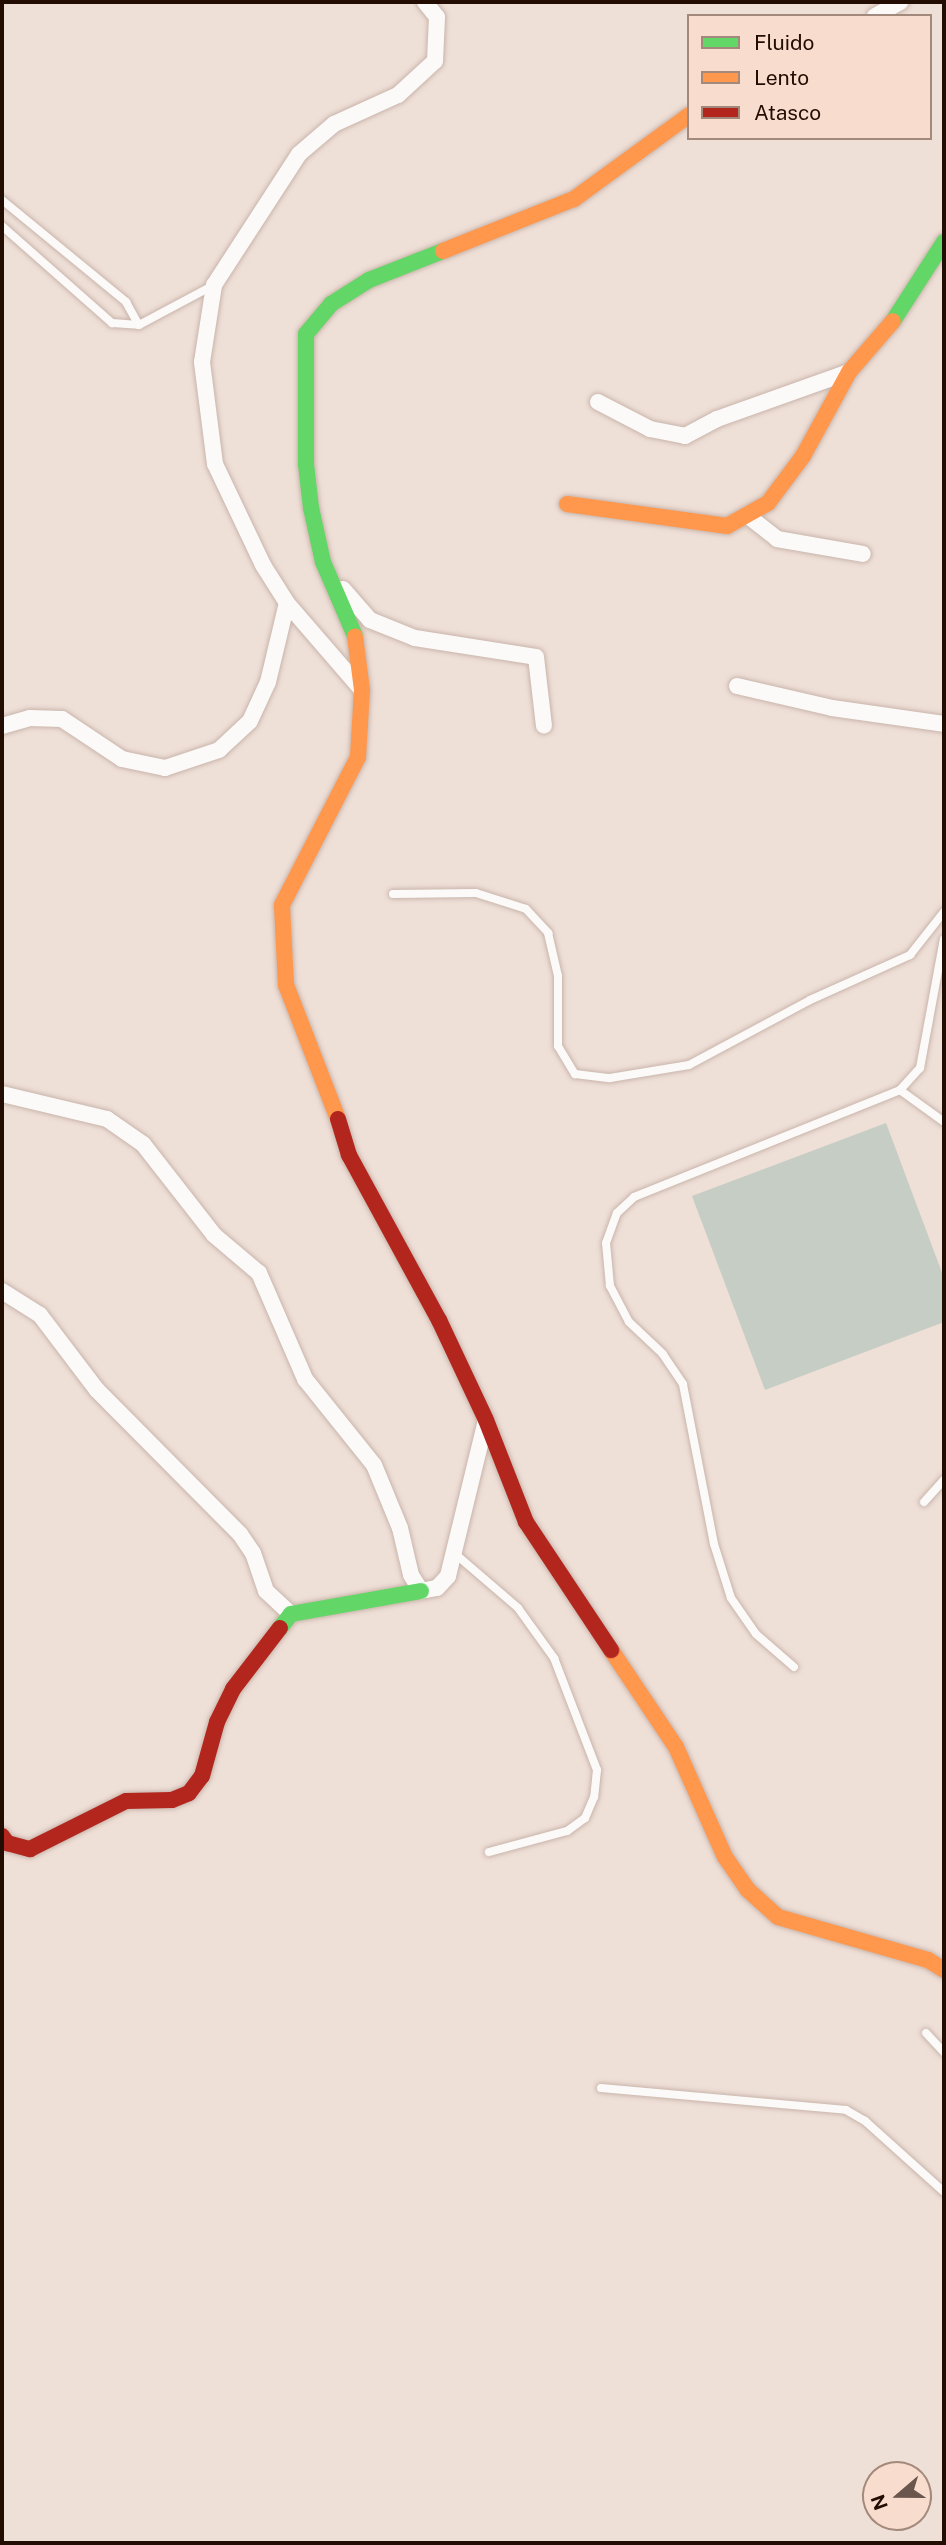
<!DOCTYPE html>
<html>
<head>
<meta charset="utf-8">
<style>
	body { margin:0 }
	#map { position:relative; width:946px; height:2545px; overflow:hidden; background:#eedfd7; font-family:"Public Sans",sans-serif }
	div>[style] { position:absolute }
	.building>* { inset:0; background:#c6cdc5 }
	.roads { filter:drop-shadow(0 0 2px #c9b5ab) drop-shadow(0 0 2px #c9b5ab) }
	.lane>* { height:8px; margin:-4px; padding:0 4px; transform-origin:4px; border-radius:4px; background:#fcfaf9 }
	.street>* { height:16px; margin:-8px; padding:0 8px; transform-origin:8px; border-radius:8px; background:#fcfaf9 }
	.fast>* { height:16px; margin:-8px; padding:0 8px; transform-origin:8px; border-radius:8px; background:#63d668 }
	.slow>* { height:16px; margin:-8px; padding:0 8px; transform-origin:8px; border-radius:8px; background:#ff974d }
	.jam>* { height:16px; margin:-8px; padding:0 8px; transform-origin:8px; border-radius:8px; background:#b3261e }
	span { translate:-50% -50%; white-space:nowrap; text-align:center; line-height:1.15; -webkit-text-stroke:6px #f8dccd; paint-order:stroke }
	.frame { position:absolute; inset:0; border:4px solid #230c01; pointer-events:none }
	.legend { position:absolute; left:687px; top:14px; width:245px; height:126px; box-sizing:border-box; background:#f8dccd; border:2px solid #a3897b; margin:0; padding:9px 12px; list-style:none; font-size:21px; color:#230c01 }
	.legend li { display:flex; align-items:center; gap:14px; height:35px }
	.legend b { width:35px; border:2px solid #a3897b }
	.north { position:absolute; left:862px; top:2461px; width:70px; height:70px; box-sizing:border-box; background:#f8dccd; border:2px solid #a3897b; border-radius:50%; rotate:250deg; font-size:19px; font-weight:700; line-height:28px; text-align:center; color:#230c01 }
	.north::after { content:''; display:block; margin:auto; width:24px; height:32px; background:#6a564c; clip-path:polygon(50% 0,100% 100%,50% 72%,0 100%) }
</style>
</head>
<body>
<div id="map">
	<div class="building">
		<i style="clip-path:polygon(886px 1123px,944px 1278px,944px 1322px,765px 1390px,692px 1196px)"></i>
	</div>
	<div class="roads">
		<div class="lane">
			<i style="left:2px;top:200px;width:161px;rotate:39.4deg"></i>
			<i style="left:126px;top:302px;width:26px;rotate:61deg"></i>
			<i style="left:139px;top:325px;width:85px;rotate:-28.1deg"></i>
			<i style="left:2px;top:226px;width:147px;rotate:41.4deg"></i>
			<i style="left:112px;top:323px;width:27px;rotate:4deg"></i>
			<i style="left:393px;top:894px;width:83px;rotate:-0.7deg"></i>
			<i style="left:476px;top:893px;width:52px;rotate:17.7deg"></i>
			<i style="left:526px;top:909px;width:33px;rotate:47deg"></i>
			<i style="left:548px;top:933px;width:44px;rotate:76.9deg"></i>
			<i style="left:558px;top:976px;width:70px;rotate:90deg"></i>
			<i style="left:558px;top:1046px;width:33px;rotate:59deg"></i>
			<i style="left:575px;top:1074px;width:35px;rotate:7deg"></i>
			<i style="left:610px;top:1078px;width:80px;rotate:-9.3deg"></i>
			<i style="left:689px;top:1065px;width:137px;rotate:-28.2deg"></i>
			<i style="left:810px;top:1000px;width:110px;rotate:-24.2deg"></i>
			<i style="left:910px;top:955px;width:55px;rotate:-51.7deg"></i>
			<i style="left:900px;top:1090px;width:54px;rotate:36deg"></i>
			<i style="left:924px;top:1502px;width:30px;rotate:-48deg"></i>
			<i style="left:453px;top:1552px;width:86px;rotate:40.7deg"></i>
			<i style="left:518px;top:1608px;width:62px;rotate:54.2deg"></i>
			<i style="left:554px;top:1658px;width:120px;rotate:69deg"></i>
			<i style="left:597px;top:1770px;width:27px;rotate:96deg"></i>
			<i style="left:594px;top:1797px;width:23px;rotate:113deg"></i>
			<i style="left:585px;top:1818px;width:22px;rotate:144deg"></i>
			<i style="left:567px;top:1831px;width:81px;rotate:164.9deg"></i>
			<i style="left:794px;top:1667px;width:50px;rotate:-139deg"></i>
			<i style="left:756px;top:1634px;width:44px;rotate:-124.8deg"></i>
			<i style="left:731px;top:1598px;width:57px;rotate:-107.5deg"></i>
			<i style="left:714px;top:1544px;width:163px;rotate:-101deg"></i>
			<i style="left:683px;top:1384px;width:36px;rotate:-124deg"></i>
			<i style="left:663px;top:1354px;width:47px;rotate:-136.7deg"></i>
			<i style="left:629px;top:1322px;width:41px;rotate:-117.8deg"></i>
			<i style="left:610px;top:1286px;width:43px;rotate:-95.3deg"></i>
			<i style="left:606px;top:1243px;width:32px;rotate:-70deg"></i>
			<i style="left:617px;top:1213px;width:23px;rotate:-43deg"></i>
			<i style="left:634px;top:1197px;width:287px;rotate:-21.9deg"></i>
			<i style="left:900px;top:1090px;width:30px;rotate:-48deg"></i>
			<i style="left:920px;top:1068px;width:131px;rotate:-79.5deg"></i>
			<i style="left:926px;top:2033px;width:26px;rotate:47deg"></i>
			<i style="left:601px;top:2088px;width:246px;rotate:5.1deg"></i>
			<i style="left:846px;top:2110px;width:22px;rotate:30deg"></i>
			<i style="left:865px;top:2121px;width:106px;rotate:41.9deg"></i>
		</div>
		<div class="street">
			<i style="left:875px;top:16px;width:29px;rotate:-29deg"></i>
			<i style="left:598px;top:402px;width:59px;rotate:27.4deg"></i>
			<i style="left:650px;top:429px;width:36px;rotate:11deg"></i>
			<i style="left:685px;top:436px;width:36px;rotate:-28deg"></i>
			<i style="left:717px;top:419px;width:140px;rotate:-19.6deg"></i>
			<i style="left:748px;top:516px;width:37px;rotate:38deg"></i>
			<i style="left:777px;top:539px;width:87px;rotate:9.9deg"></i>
			<i style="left:343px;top:589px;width:41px;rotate:48.9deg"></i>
			<i style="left:370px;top:620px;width:48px;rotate:21.8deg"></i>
			<i style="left:415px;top:638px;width:122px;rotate:8.9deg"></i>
			<i style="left:536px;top:657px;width:69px;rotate:83.4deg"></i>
			<i style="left:737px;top:686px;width:98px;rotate:13deg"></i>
			<i style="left:832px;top:708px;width:113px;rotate:8.1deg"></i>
			<i style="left:362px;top:690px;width:115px;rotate:-130.8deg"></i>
			<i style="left:287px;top:603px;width:45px;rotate:-122.3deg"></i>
			<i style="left:263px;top:565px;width:112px;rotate:-115.4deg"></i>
			<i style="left:215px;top:464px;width:103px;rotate:-97.3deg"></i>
			<i style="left:202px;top:362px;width:78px;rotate:-81.1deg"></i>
			<i style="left:214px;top:285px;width:156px;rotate:-57deg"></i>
			<i style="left:299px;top:154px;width:46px;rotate:-40.6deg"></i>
			<i style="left:334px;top:124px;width:70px;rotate:-24.4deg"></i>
			<i style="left:398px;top:95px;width:50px;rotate:-42.6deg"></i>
			<i style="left:435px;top:61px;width:44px;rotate:-87.4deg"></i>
			<i style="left:437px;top:17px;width:19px;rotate:-129deg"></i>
			<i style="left:2px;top:726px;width:29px;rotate:-16deg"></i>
			<i style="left:30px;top:718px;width:32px;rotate:2deg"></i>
			<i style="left:62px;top:719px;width:72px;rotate:33.7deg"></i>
			<i style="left:122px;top:759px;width:44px;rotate:11.8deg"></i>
			<i style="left:165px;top:768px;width:57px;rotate:-18.4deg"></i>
			<i style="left:219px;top:750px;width:42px;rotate:-43.1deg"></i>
			<i style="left:250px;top:721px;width:43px;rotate:-65.2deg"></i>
			<i style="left:268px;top:682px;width:81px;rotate:-76.5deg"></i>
			<i style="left:2px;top:1094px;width:108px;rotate:13.4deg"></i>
			<i style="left:107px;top:1119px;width:44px;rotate:34.8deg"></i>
			<i style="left:143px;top:1144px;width:115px;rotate:52deg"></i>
			<i style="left:214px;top:1235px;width:59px;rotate:40.2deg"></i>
			<i style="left:259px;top:1273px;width:116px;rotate:66.5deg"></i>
			<i style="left:305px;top:1379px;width:110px;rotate:51.3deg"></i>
			<i style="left:374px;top:1465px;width:68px;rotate:67.6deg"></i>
			<i style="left:400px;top:1528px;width:48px;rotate:76.8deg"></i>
			<i style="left:411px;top:1575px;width:19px;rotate:58deg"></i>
			<i style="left:421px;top:1591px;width:16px;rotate:-11deg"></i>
			<i style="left:437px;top:1588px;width:16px;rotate:-47deg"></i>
			<i style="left:448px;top:1576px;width:161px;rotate:-76.3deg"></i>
			<i style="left:2px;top:1291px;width:45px;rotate:32.3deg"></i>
			<i style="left:40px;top:1315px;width:94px;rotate:52.8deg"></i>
			<i style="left:97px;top:1390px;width:203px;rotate:45.2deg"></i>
			<i style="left:240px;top:1534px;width:23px;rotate:56deg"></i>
			<i style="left:253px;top:1553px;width:40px;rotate:71.1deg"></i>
			<i style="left:266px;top:1591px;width:34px;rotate:43deg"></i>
		</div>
		<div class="fast">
			<i style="left:893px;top:321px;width:94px;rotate:-57.2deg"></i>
			<i style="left:355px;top:636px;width:81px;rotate:-113.4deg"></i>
			<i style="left:323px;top:562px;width:55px;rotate:-102.5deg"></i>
			<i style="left:311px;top:508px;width:44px;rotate:-96.5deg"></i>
			<i style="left:306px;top:464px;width:130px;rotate:-90deg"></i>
			<i style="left:306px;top:334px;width:39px;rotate:-50deg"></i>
			<i style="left:331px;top:304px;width:45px;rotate:-32.3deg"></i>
			<i style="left:369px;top:280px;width:79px;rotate:-21.4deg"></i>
			<i style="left:280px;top:1628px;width:18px;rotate:-52deg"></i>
			<i style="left:291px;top:1614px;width:132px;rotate:-10deg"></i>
		</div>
		<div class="slow">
			<i style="left:443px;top:251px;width:141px;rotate:-21.7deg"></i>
			<i style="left:574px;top:199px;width:142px;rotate:-36.1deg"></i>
			<i style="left:567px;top:504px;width:162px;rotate:7.8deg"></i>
			<i style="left:727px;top:526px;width:47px;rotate:-29.3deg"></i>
			<i style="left:768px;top:503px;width:59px;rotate:-53.3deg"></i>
			<i style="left:803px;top:456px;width:96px;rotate:-61.3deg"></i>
			<i style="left:849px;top:372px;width:67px;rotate:-49.2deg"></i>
			<i style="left:338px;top:1119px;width:144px;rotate:-111.2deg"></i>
			<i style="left:286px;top:985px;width:80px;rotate:-92.9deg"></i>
			<i style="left:282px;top:905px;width:166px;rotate:-62.8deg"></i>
			<i style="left:358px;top:757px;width:67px;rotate:-86.6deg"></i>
			<i style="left:362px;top:690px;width:54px;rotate:-97.4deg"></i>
			<i style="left:611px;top:1650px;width:117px;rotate:56.2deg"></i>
			<i style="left:676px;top:1747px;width:120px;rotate:66deg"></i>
			<i style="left:725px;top:1857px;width:40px;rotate:55.1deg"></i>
			<i style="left:748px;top:1890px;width:40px;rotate:42deg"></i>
			<i style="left:778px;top:1917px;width:156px;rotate:16deg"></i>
			<i style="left:928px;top:1960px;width:19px;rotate:32deg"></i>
		</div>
		<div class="jam">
			<i style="left:338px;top:1119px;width:38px;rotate:73deg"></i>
			<i style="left:349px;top:1155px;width:188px;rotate:61.4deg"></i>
			<i style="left:439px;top:1320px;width:110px;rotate:64.8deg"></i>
			<i style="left:486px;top:1420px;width:110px;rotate:68.6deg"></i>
			<i style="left:526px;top:1522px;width:154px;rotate:56.4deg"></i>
			<i style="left:2px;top:1836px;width:9px;rotate:54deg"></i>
			<i style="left:7px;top:1843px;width:24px;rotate:15deg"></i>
			<i style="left:30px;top:1849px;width:107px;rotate:-26.6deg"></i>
			<i style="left:126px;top:1801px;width:46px;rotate:-1.2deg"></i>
			<i style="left:172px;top:1800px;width:18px;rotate:-22deg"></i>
			<i style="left:189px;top:1793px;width:21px;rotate:-53deg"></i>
			<i style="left:202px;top:1776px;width:56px;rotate:-74.5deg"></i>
			<i style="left:217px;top:1722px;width:37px;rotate:-64deg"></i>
			<i style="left:233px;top:1689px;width:77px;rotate:-52.4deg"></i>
		</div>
	</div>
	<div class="frame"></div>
	<ul class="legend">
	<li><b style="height:9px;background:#63d668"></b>Fluido</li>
	<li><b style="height:9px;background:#ff974d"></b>Lento</li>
	<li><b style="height:9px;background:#b3261e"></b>Atasco</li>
	</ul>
	<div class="north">N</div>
</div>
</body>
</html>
